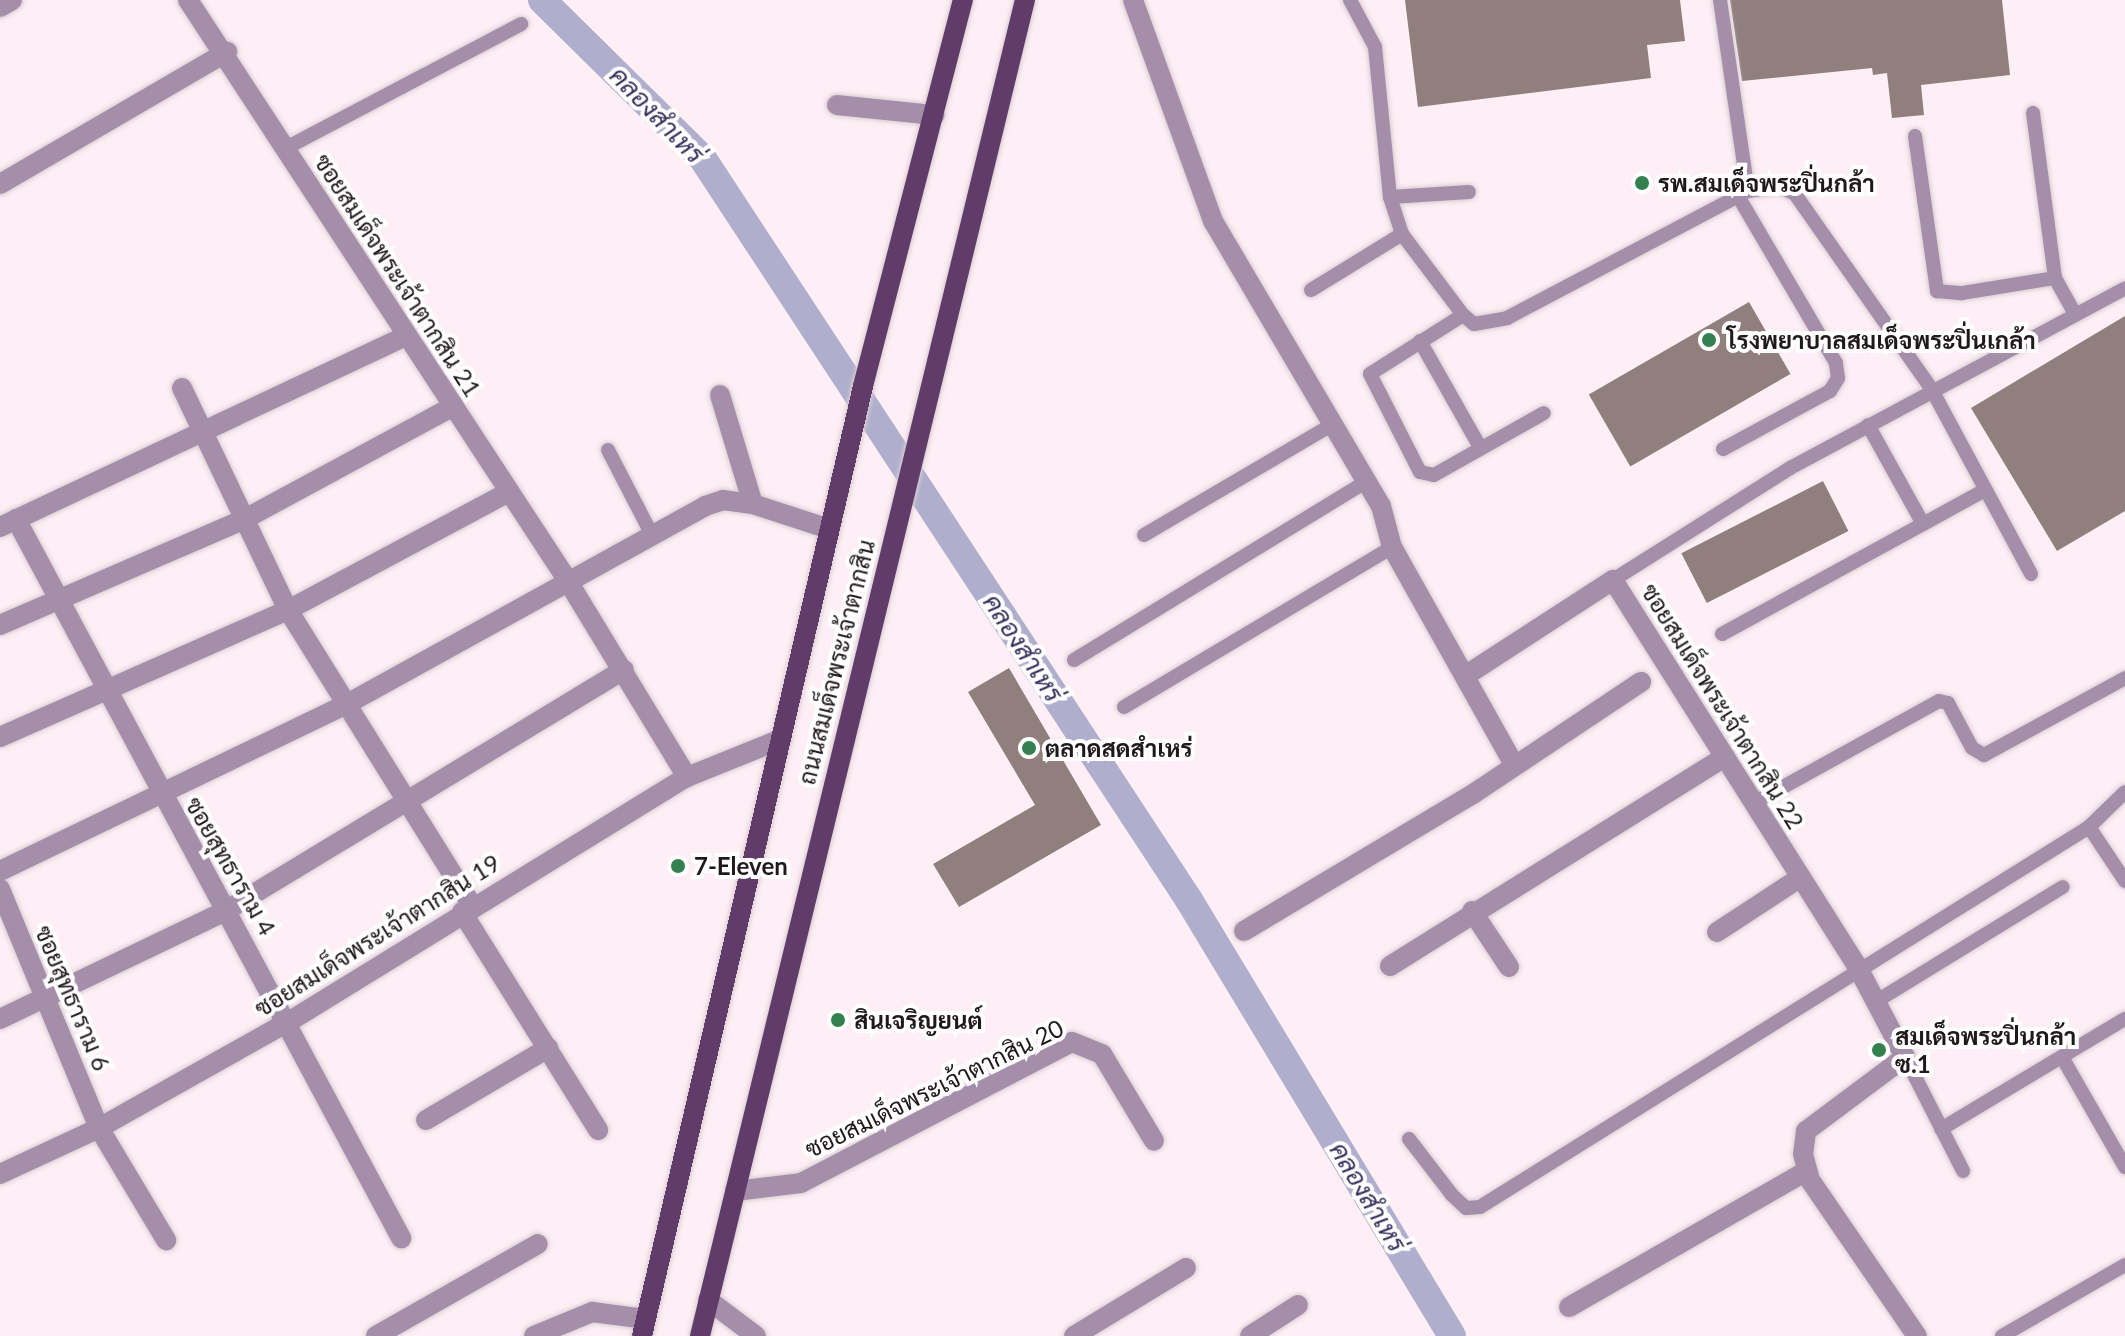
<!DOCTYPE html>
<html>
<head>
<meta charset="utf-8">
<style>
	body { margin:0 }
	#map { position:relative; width:2125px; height:1336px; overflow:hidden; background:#fdeff5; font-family:Lato,Sarabun,sans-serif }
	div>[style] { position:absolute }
	.canal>* { height:28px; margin:-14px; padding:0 14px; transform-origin:14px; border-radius:14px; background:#afaecd }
	.building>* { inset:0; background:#907f7d; transform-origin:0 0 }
	.roads { filter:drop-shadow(0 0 2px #d9cdd2) drop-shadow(0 0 2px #d9cdd2) }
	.lane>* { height:14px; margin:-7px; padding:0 7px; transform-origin:7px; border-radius:7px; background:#a48eaa }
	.street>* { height:20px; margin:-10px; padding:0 10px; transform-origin:10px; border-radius:10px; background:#a48eaa }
	.primary>* { height:20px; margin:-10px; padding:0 10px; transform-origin:10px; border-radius:10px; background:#613c6b }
	.dots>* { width:22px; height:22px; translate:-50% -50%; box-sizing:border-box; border:4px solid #fff; border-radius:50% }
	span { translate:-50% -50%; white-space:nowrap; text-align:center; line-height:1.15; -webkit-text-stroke:8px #fff; paint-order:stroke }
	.poi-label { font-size:24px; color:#1f191b; font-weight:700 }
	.left { translate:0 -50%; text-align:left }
	.street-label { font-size:24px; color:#1f191b }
	.water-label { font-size:26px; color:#36315c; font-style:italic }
</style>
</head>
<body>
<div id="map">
	<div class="canal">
		<i style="left:542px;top:0;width:226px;rotate:44.6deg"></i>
		<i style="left:703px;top:159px;width:886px;rotate:56.74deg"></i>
		<i style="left:1189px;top:900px;width:509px;rotate:58.9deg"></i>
	</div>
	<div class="building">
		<i style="clip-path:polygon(1405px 0,1680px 0,1685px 41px,1647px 45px,1651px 78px,1418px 107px)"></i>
		<i style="clip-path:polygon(1730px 0,2002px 0,2010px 75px,1921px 85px,1924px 115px,1892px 118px,1887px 73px,1873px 75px,1872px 68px,1742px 81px)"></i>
		<i style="left:1749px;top:302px;width:83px;height:185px;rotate:60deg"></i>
		<i style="clip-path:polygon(2125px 316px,2125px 511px,2057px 551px,1971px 408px)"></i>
		<i style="left:1823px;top:481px;width:56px;height:159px;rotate:63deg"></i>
		<i style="clip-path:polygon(1009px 668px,1101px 825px,959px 907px,933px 864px,1035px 805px,968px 692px)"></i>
	</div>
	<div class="roads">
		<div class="lane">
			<i style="left:1350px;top:0;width:53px;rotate:62deg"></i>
			<i style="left:1375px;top:47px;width:151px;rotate:84.3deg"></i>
			<i style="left:1390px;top:197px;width:39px;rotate:72deg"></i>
			<i style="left:1402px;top:234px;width:101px;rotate:53deg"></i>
			<i style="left:1463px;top:315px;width:14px;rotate:39deg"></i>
			<i style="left:1474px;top:324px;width:34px;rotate:-10deg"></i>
			<i style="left:1507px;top:318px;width:272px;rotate:-27.8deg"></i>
			<i style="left:1748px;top:191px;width:30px;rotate:-9deg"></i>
			<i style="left:1778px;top:186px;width:19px;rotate:25deg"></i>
			<i style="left:1795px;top:194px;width:239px;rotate:55deg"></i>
			<i style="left:1932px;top:390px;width:209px;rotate:61.7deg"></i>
			<i style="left:1720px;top:0;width:193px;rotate:81.7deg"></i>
			<i style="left:2033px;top:113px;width:166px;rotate:82.4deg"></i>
			<i style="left:2055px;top:278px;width:41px;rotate:60.9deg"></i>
			<i style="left:1915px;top:136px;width:157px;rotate:81.9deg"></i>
			<i style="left:1937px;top:291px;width:25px;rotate:5deg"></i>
			<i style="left:1962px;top:293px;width:94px;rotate:-9.2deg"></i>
			<i style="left:286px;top:148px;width:266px;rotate:-27.8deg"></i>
			<i style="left:1390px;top:197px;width:79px;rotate:-3.6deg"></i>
			<i style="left:1311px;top:290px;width:107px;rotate:-31.6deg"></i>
			<i style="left:1463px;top:315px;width:110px;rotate:147.6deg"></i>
			<i style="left:1370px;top:374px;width:110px;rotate:63deg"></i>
			<i style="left:1420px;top:472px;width:14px;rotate:12deg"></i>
			<i style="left:1434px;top:475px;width:126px;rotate:-29.4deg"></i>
			<i style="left:1420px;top:341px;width:122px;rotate:60.5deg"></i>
			<i style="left:1868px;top:425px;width:113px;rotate:60.9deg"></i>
			<i style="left:1923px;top:524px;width:71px;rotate:-28.7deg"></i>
			<i style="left:1723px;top:449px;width:122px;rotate:-28.5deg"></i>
			<i style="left:1830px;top:391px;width:15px;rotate:-58deg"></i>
			<i style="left:1838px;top:378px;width:15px;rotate:-98deg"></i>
			<i style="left:1836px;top:363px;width:194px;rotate:-120.4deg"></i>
			<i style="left:608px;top:450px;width:96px;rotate:62.6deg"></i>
			<i style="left:1144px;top:535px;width:216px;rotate:-30.4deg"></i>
			<i style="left:1613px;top:580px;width:209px;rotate:-32.3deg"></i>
			<i style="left:1790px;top:468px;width:380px;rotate:-28.2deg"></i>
			<i style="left:1722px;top:634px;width:229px;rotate:-28.7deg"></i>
			<i style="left:1074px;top:660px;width:342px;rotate:-31.4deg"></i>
			<i style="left:1124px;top:707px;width:312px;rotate:-30.8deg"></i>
			<i style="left:1754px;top:803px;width:211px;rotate:-28.9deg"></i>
			<i style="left:1939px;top:701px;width:9px;rotate:13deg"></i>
			<i style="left:1948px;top:703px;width:51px;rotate:61.9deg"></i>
			<i style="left:1972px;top:748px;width:14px;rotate:30deg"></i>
			<i style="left:1984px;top:755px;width:161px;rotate:-28.6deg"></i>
			<i style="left:2089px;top:827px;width:65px;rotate:56.3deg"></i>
			<i style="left:1875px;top:1002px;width:220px;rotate:-31.5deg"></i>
			<i style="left:1905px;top:1057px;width:128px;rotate:63deg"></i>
			<i style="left:2062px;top:1057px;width:127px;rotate:60.2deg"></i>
			<i style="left:1941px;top:1129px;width:214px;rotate:-30.9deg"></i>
			<i style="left:1409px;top:1139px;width:71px;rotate:52.5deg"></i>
			<i style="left:1452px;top:1195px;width:19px;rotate:43deg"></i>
			<i style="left:1466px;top:1208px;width:14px;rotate:-4deg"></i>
			<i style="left:1480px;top:1207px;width:718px;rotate:-31.96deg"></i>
			<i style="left:2089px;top:827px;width:50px;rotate:-44.2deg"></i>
			<i style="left:2002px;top:1336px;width:142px;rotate:-30deg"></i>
		</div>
		<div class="street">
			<i style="left:188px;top:0;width:691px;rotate:56.82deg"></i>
			<i style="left:566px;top:578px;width:233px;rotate:58.7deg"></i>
			<i style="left:1133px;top:0;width:235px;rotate:70.1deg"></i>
			<i style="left:1213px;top:221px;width:331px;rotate:59.5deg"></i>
			<i style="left:1381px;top:506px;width:42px;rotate:75deg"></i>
			<i style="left:1392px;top:547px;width:248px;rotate:60.7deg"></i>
			<i style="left:0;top:7px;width:14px;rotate:-30deg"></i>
			<i style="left:837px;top:105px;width:98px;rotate:5.9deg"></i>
			<i style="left:0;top:184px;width:263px;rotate:-30.2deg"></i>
			<i style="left:182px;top:388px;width:246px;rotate:64.5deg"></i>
			<i style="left:288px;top:610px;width:349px;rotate:58.1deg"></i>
			<i style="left:720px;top:395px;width:114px;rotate:73.2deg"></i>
			<i style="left:16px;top:519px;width:816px;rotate:61.83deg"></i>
			<i style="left:0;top:527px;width:448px;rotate:-25.2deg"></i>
			<i style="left:0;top:625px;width:265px;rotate:-23.4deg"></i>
			<i style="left:243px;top:520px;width:238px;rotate:-28.4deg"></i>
			<i style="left:1468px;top:674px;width:173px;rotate:-33deg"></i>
			<i style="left:1613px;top:580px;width:457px;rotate:57.7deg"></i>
			<i style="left:1857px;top:966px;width:103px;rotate:62.2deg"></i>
			<i style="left:1905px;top:1057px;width:124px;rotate:143.2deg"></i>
			<i style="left:1806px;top:1131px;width:23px;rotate:97deg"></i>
			<i style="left:1803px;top:1154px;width:27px;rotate:75deg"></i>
			<i style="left:1810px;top:1180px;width:189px;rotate:55.6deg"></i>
			<i style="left:0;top:737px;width:315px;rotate:-23.8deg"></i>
			<i style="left:288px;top:610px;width:251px;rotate:-28.1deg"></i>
			<i style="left:0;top:871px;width:385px;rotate:-25.7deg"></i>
			<i style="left:347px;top:704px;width:409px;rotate:-28.9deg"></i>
			<i style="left:705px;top:506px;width:19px;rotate:-18deg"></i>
			<i style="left:723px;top:500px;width:30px;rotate:8deg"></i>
			<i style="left:753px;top:504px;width:80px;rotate:18.2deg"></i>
			<i style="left:0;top:889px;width:259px;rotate:67.5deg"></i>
			<i style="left:99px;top:1128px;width:131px;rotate:59.1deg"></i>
			<i style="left:1472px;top:911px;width:67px;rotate:56.5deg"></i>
			<i style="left:462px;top:912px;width:257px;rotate:58deg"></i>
			<i style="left:1244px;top:931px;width:267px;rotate:-30.9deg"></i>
			<i style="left:1473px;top:794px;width:202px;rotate:-33.7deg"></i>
			<i style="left:1717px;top:932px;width:100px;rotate:-33.2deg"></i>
			<i style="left:1390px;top:966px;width:395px;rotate:-32deg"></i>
			<i style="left:0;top:1019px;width:252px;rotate:-25.6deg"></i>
			<i style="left:227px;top:910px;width:464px;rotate:-31.2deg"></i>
			<i style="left:426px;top:1120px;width:142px;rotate:-30.5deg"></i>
			<i style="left:0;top:1174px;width:109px;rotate:-24.9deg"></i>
			<i style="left:99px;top:1128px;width:219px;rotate:-29.3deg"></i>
			<i style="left:290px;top:1021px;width:466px;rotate:-31.6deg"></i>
			<i style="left:687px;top:777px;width:101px;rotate:-22deg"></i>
			<i style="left:735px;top:1191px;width:66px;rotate:-6.9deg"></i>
			<i style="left:801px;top:1183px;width:305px;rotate:-27.5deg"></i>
			<i style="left:1072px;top:1042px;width:32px;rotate:22deg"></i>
			<i style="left:1102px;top:1054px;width:101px;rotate:59.1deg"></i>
			<i style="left:708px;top:1300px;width:60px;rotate:36.9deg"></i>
			<i style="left:1569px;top:1307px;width:273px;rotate:-29.8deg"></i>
			<i style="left:376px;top:1336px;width:186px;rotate:-29.6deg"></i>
			<i style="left:534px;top:1336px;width:63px;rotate:-22.5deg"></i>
			<i style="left:592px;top:1312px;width:53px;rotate:7.5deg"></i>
			<i style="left:1074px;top:1336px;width:131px;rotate:-31.3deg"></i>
			<i style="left:1250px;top:1336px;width:57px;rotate:-32.9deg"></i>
		</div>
		<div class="primary">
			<i style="left:642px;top:1336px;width:975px;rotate:-76.9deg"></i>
			<i style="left:863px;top:386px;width:399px;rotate:-75.5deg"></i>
			<i style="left:700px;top:1336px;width:1375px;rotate:-76.33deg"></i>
		</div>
	</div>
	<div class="dots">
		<i style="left:1642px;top:183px;background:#34804e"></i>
		<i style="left:1709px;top:340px;background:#34804e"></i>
		<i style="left:1029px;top:748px;background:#34804e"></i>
		<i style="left:678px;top:866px;background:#34804e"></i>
		<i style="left:838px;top:1020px;background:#34804e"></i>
		<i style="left:1879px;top:1050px;background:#34804e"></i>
	</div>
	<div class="poi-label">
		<span class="left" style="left:1658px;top:183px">รพ.สมเด็จพระปิ่นกล้า</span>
		<span class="left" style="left:1727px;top:340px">โรงพยาบาลสมเด็จพระปิ่นเกล้า</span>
		<span class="left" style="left:1045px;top:748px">ตลาดสดสำเหร่</span>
		<span class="left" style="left:694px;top:866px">7-Eleven</span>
		<span class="left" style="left:854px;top:1020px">สินเจริญยนต์</span>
		<span class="left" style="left:1895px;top:1050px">สมเด็จพระปิ่นกล้า<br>ซ.1</span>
	</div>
	<div class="street-label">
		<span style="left:398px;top:275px;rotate:57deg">ซอยสมเด็จพระเจ้าตากสิน 21</span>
		<span style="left:836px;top:662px;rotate:-76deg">ถนนสมเด็จพระเจ้าตากสิน</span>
		<span style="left:1723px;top:706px;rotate:58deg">ซอยสมเด็จพระเจ้าตากสิน 22</span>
		<span style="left:231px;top:866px;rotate:60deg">ซอยสุทธาราม 4</span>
		<span style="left:377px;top:935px;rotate:-32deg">ซอยสมเด็จพระเจ้าตากสิน 19</span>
		<span style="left:73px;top:998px;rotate:67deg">ซอยสุทธาราม 6</span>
		<span style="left:934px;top:1088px;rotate:-26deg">ซอยสมเด็จพระเจ้าตากสิน 20</span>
	</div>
	<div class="water-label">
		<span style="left:657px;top:115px;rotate:46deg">คลองสำเหร่</span>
		<span style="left:1023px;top:648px;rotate:57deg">คลองสำเหร่</span>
		<span style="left:1368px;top:1197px;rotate:59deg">คลองสำเหร่</span>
	</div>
</div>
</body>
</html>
